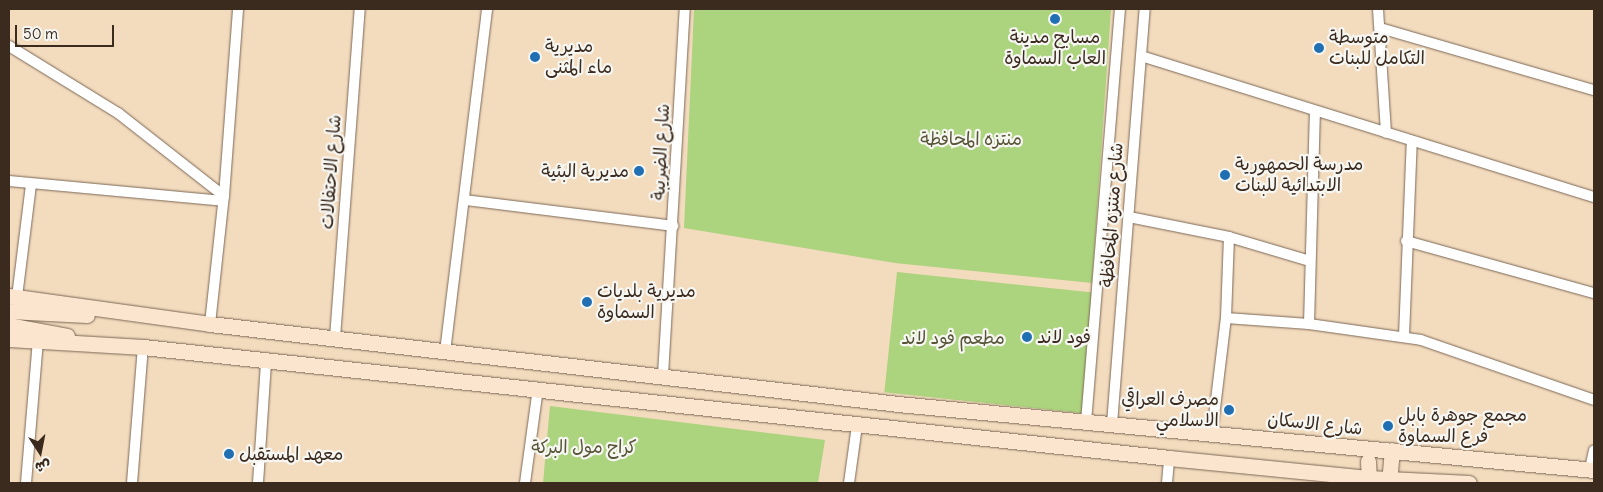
<!DOCTYPE html>
<html>
<head>
<meta charset="utf-8">
<style>
	body { margin:0 }
	#map { position:relative; width:1603px; height:492px; overflow:hidden; background:#f3dbbe; font-family:Delius,"Playpen Sans Arabic",sans-serif }
	div>[style] { position:absolute }
	.green>* { inset:0; background:#acd37d; transform-origin:0 0 }
	.roads { filter:drop-shadow(0 0 1px #7b6856) drop-shadow(0 0 1px #7b6856) }
	.minor>* { height:10px; margin:-5px; padding:0 5px; transform-origin:5px; border-radius:5px; background:#fff }
	.secondary>* { height:15px; margin:-7.5px; padding:0 7.5px; transform-origin:7.5px; border-radius:7.5px; background:#fce5cf }
	.dots>* { width:14px; height:14px; translate:-50% -50%; box-sizing:border-box; border:2px solid #f6f6f2; border-radius:50% }
	span { translate:-50% -50%; white-space:nowrap; text-align:center; line-height:1.15; -webkit-text-stroke:4.5px #f6f6f2; paint-order:stroke }
	.poi-label { font-size:18px; color:#3b2a1e }
	.left { translate:0 -50%; text-align:left }
	.right { translate:-100% -50%; text-align:right }
	.park-label { font-size:18px; color:#575436 }
	.street-label { font-size:18px; color:#3b2a1e }
	.frame { position:absolute; inset:0; border:10px solid #3b2a1e; pointer-events:none }
	.north { position:absolute; left:15px; top:427px; width:50px; height:50px; -webkit-text-stroke:4px #f6f6f2; paint-order:stroke; rotate:169deg; font-size:14px; font-weight:700; line-height:20px; text-align:center; color:#3b2a1e }
	.north::after { content:''; display:block; margin:auto; width:18px; height:22px; background:#3b2a1e; clip-path:polygon(50% 0,100% 100%,50% 72%,0 100%) }
	.scale { position:absolute; left:15px; top:25px; width:99px; height:22px; box-sizing:border-box; border:2px solid #3b2a1e; border-top:0; padding-left:6px; font-size:15px; line-height:18px; white-space:nowrap; color:#3b2a1e; -webkit-text-stroke:4px #f6f6f2; paint-order:stroke }
</style>
</head>
<body>
<div id="map">
	<div class="green">
		<i style="clip-path:polygon(694px 9px,1111px 9px,1092px 283px,895px 263px,684px 228px)"></i>
		<i style="left:897px;top:272px;width:202px;height:121px;rotate:6deg"></i>
		<i style="clip-path:polygon(550px 406px,825px 440px,818px 483px,543px 483px)"></i>
	</div>
	<div class="roads">
		<div class="minor">
			<i style="left:1378px;top:9px;width:124px;rotate:86.3deg"></i>
			<i style="left:1380px;top:28px;width:223px;rotate:16.2deg"></i>
			<i style="left:9px;top:46px;width:128px;rotate:31.6deg"></i>
			<i style="left:118px;top:113px;width:135px;rotate:38.1deg"></i>
			<i style="left:1141px;top:56px;width:474px;rotate:17.3deg"></i>
			<i style="left:9px;top:181px;width:215px;rotate:5.3deg"></i>
			<i style="left:465px;top:200px;width:210px;rotate:7.1deg"></i>
			<i style="left:1129px;top:217px;width:102px;rotate:11.3deg"></i>
			<i style="left:1229px;top:237px;width:84px;rotate:16.5deg"></i>
			<i style="left:1406px;top:241px;width:195px;rotate:15.5deg"></i>
			<i style="left:17px;top:297px;width:114px;rotate:-82.9deg"></i>
			<i style="left:1226px;top:318px;width:83px;rotate:4.1deg"></i>
			<i style="left:1309px;top:324px;width:113px;rotate:8.1deg"></i>
			<i style="left:1421px;top:340px;width:183px;rotate:19.1deg"></i>
			<i style="left:210px;top:324px;width:129px;rotate:-83.8deg"></i>
			<i style="left:224px;top:196px;width:188px;rotate:-85.7deg"></i>
			<i style="left:1309px;top:324px;width:213px;rotate:-88.4deg"></i>
			<i style="left:1404px;top:336px;width:195px;rotate:-87.7deg"></i>
			<i style="left:335px;top:338px;width:330px;rotate:-85.7deg"></i>
			<i style="left:445px;top:352px;width:346px;rotate:-83deg"></i>
			<i style="left:663px;top:375px;width:367px;rotate:-86.6deg"></i>
			<i style="left:1086px;top:422px;width:414px;rotate:-85.3deg"></i>
			<i style="left:1112px;top:424px;width:416px;rotate:-85.5deg"></i>
			<i style="left:1212px;top:433px;width:116px;rotate:-83.1deg"></i>
			<i style="left:1226px;top:318px;width:81px;rotate:-87.9deg"></i>
			<i style="left:1590px;top:469px;width:19px;rotate:-78deg"></i>
			<i style="left:26px;top:483px;width:143px;rotate:-85.2deg"></i>
			<i style="left:132px;top:483px;width:136px;rotate:-85.4deg"></i>
			<i style="left:258px;top:483px;width:121px;rotate:-86.2deg"></i>
			<i style="left:525px;top:483px;width:96px;rotate:-82.2deg"></i>
			<i style="left:849px;top:483px;width:59px;rotate:-82.1deg"></i>
			<i style="left:1167px;top:483px;width:25px;rotate:-85deg"></i>
		</div>
		<div class="secondary">
			<i style="left:9px;top:296px;width:203px;rotate:7.9deg"></i>
			<i style="left:210px;top:324px;width:693px;rotate:6.63deg"></i>
			<i style="left:898px;top:404px;width:699px;rotate:5.42deg"></i>
			<i style="left:9px;top:311px;width:78px;rotate:2.9deg"></i>
			<i style="left:9px;top:325px;width:59px;rotate:10.7deg"></i>
			<i style="left:9px;top:339px;width:134px;rotate:3.4deg"></i>
			<i style="left:143px;top:347px;width:1032px;rotate:6.17deg"></i>
			<i style="left:1169px;top:458px;width:200px;rotate:5.7deg"></i>
			<i style="left:1368px;top:478px;width:101px;rotate:2.8deg"></i>
			<i style="left:1368px;top:461px;width:22px;rotate:87deg"></i>
			<i style="left:1389px;top:483px;width:33px;rotate:-85deg"></i>
		</div>
	</div>
	<div class="dots">
		<i style="left:1055px;top:19px;background:#1f6fb2"></i>
		<i style="left:1319px;top:48px;background:#1f6fb2"></i>
		<i style="left:535px;top:57px;background:#1f6fb2"></i>
		<i style="left:639px;top:171px;background:#1f6fb2"></i>
		<i style="left:1225px;top:175px;background:#1f6fb2"></i>
		<i style="left:587px;top:302px;background:#1f6fb2"></i>
		<i style="left:1027px;top:337px;background:#1f6fb2"></i>
		<i style="left:1229px;top:410px;background:#1f6fb2"></i>
		<i style="left:1388px;top:426px;background:#1f6fb2"></i>
		<i style="left:229px;top:454px;background:#1f6fb2"></i>
	</div>
	<div class="poi-label">
		<span style="left:1055px;top:48px">مسابح مدينة<br>العاب السماوة</span>
		<span class="left" style="left:1329px;top:48px">متوسطة<br>التكامل للبنات</span>
		<span class="left" style="left:545px;top:57px">مديرية<br>ماء المثنى</span>
		<span class="left" style="left:1235px;top:175px">مدرسة الحمهورية<br>الابتدائية للبنات</span>
		<span class="right" style="left:629px;top:171px">مديرية البئية</span>
		<span class="left" style="left:597px;top:302px">مديرية بلديات<br>السماوة</span>
		<span class="left" style="left:1037px;top:337px">فود لاند</span>
		<span class="right" style="left:1219px;top:410px">مصرف العراقي<br>الاسلامي</span>
		<span class="left" style="left:1398px;top:426px">مجمع جوهرة بابل<br>فرع السماوة</span>
		<span class="left" style="left:239px;top:454px">معهد المستقبل</span>
	</div>
	<div class="park-label">
		<span style="left:971px;top:139px">منتزه المحافظة</span>
		<span style="left:953px;top:338px">مطعم فود لاند</span>
		<span style="left:584px;top:447px">كراج مول البركة</span>
	</div>
	<div class="street-label">
		<span style="left:661px;top:152px;rotate:-87deg">شارع الضريبة</span>
		<span style="left:331px;top:172px;rotate:-86deg">شارع الاحتفالات</span>
		<span style="left:1112px;top:215px;rotate:-86deg">شارع منتزه المحافظة</span>
		<span style="left:1315px;top:424px;rotate:6deg">شارع الاسكان</span>
	</div>
	<div class="frame"></div>
	<div class="north">ش</div>
	<div class="scale">50 m</div>
</div>
</body>
</html>
